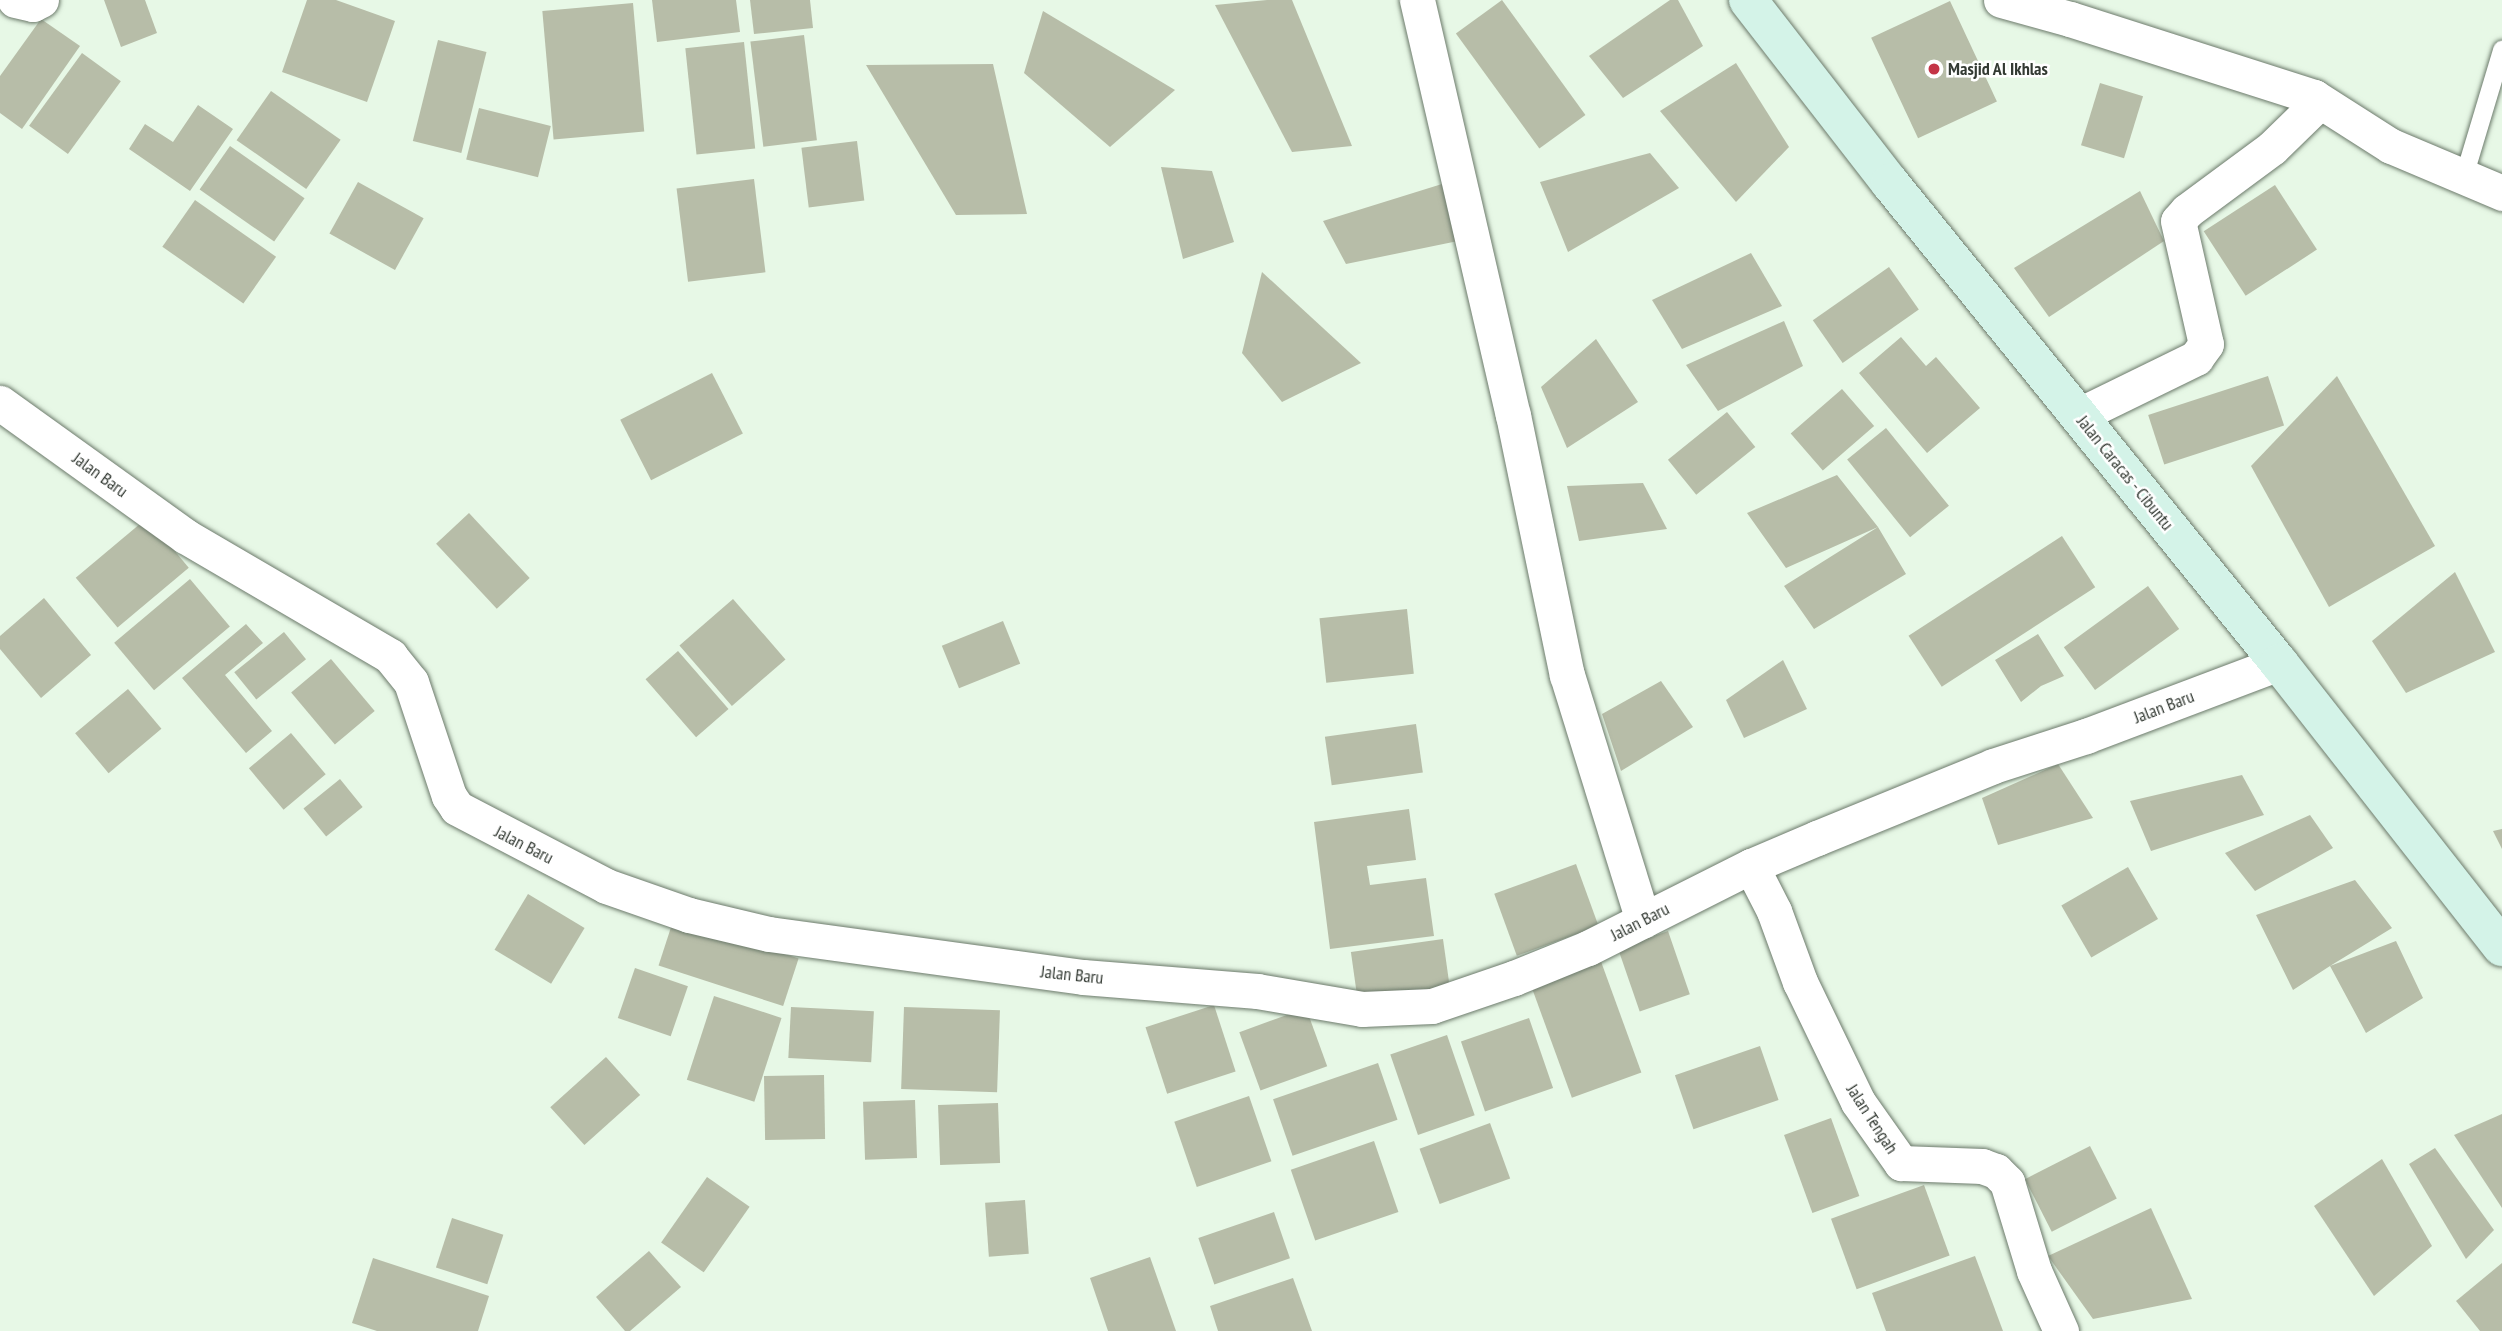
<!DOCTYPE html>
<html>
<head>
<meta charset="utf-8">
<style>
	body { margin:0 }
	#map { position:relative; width:2502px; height:1331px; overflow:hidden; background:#e7f8e6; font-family:"PT Sans Narrow",sans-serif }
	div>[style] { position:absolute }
	.building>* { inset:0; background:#b7bda8; transform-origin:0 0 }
	.roads { filter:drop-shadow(0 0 2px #6c7a6b) drop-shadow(0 0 2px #6c7a6b) }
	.lane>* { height:18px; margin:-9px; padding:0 9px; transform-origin:9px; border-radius:9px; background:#fff }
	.street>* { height:35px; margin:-17.5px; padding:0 17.5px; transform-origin:17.5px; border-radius:17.5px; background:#fff }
	.secondary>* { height:38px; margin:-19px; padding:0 19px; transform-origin:19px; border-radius:19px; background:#d4f3e8 }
	.dots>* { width:19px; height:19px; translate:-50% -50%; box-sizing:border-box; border:4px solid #fff; border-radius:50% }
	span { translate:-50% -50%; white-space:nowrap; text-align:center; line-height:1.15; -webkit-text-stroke:5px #fff; paint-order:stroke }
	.poi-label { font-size:18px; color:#333a33; font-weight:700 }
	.left { translate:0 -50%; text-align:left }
	.street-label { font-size:18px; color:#333a33 }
</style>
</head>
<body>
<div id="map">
	<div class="building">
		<i style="clip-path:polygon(104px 0,145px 0,157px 33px,121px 47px)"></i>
		<i style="clip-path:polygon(307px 0,336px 0,395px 21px,367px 102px,282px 72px)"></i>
		<i style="clip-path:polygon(652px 0,736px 0,740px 32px,657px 42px)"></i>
		<i style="clip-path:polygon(750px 0,810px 0,813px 28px,754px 34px)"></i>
		<i style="clip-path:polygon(1267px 0,1292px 0,1352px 146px,1292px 152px,1215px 5px)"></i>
		<i style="left:1502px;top:0;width:142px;height:57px;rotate:54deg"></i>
		<i style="clip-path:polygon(1670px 0,1678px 0,1703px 46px,1623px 98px,1589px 56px)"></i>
		<i style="left:1950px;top:1px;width:111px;height:87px;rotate:65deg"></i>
		<i style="left:633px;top:3px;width:129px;height:91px;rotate:85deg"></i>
		<i style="clip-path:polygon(1043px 11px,1175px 90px,1110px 147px,1024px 73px)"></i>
		<i style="clip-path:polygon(41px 19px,80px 46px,22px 129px,0 113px,0 76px)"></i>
		<i style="left:804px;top:35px;width:106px;height:54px;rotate:83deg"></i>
		<i style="left:438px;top:40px;width:50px;height:104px;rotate:14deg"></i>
		<i style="left:744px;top:42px;width:107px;height:59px;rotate:84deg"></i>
		<i style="left:82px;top:53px;width:48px;height:90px;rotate:36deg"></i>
		<i style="clip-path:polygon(1736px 63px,1789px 147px,1736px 202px,1660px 111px)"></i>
		<i style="clip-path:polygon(993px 64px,1027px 214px,956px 215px,866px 65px)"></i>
		<i style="left:2100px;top:83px;width:45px;height:65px;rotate:17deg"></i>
		<i style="left:271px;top:91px;width:85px;height:60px;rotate:35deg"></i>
		<i style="clip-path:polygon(198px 105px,233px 129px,190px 191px,129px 149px,145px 124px,173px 142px)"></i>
		<i style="left:479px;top:108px;width:74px;height:53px;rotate:14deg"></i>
		<i style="left:857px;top:141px;width:60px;height:56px;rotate:83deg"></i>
		<i style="left:230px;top:146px;width:91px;height:53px;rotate:35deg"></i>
		<i style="clip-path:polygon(1650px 153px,1679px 188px,1568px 252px,1540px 182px)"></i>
		<i style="clip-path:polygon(1161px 167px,1212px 171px,1234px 242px,1183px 259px)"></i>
		<i style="left:754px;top:179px;width:94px;height:78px;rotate:83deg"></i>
		<i style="left:358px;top:182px;width:75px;height:59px;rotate:29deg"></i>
		<i style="clip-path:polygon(1442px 184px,1458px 241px,1346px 264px,1323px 221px)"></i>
		<i style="left:2275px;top:185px;width:77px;height:85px;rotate:57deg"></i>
		<i style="clip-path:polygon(2140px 191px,2164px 241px,2049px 317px,2014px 268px)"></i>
		<i style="left:195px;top:200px;width:99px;height:57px;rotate:35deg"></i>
		<i style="clip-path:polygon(1751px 253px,1782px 306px,1682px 349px,1652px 300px)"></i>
		<i style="left:1889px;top:267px;width:52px;height:93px;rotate:55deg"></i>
		<i style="clip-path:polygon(1262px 272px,1361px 363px,1282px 402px,1242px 353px)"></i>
		<i style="clip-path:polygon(1784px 321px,1803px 366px,1718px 411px,1686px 365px)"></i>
		<i style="clip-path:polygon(1901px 337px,1926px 366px,1936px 357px,1980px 408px,1927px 453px,1859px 373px)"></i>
		<i style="clip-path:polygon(1596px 339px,1638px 402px,1567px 448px,1541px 387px)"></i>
		<i style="left:712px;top:373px;width:68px;height:103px;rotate:63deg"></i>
		<i style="left:2268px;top:376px;width:52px;height:126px;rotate:72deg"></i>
		<i style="clip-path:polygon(2337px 376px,2435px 546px,2329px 607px,2251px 466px)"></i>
		<i style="left:1842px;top:389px;width:49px;height:68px;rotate:49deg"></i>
		<i style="left:1727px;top:412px;width:45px;height:76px;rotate:51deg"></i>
		<i style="left:1886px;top:428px;width:100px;height:50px;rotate:51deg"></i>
		<i style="clip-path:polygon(1837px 475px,1878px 527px,1906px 574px,1814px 629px,1784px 586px,1878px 527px,1786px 568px,1747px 513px)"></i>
		<i style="clip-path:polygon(1643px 483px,1667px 529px,1579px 541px,1567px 486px)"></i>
		<i style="left:469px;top:513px;width:89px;height:45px;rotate:47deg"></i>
		<i style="left:147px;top:518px;width:65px;height:93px;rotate:50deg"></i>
		<i style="left:2062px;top:536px;width:61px;height:183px;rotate:57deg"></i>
		<i style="clip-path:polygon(2455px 572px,2495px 652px,2406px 693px,2372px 641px)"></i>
		<i style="left:190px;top:579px;width:62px;height:99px;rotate:50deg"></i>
		<i style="left:2148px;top:586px;width:53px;height:104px;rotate:54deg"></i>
		<i style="clip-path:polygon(44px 598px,91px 655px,41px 698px,0 649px,0 636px)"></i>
		<i style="left:733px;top:599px;width:80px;height:71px;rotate:49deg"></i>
		<i style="left:1407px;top:609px;width:65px;height:88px;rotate:84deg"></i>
		<i style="left:1003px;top:621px;width:46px;height:66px;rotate:68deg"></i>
		<i style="clip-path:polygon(246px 624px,263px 643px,225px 675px,272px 731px,246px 753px,182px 678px)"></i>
		<i style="left:284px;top:632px;width:35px;height:64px;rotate:51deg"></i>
		<i style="clip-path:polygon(2038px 634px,2064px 676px,2041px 686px,2021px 702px,1995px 660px)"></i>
		<i style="left:678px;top:651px;width:77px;height:43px;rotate:49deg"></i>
		<i style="left:331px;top:659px;width:68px;height:52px;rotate:50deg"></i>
		<i style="clip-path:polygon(1783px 660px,1807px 709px,1744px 738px,1726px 700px)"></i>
		<i style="clip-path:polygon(1661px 681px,1693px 727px,1621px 771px,1602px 714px)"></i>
		<i style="left:128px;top:689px;width:52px;height:69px;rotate:50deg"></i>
		<i style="left:1416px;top:724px;width:49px;height:92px;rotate:82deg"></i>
		<i style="left:291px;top:733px;width:54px;height:55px;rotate:50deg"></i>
		<i style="clip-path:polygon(2058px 764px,2093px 818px,1998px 845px,1982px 798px)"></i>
		<i style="clip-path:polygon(2242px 775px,2264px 815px,2151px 851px,2130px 801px)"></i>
		<i style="left:340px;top:779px;width:36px;height:47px;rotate:51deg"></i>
		<i style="clip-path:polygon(1409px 809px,1416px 860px,1367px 866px,1370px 885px,1426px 878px,1434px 936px,1330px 949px,1314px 822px)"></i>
		<i style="clip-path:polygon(2310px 815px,2333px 848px,2255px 891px,2225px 853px)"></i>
		<i style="clip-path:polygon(2502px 829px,2502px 849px,2493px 831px)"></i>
		<i style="left:1576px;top:864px;width:66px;height:87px;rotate:70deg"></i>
		<i style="left:2128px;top:867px;width:60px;height:77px;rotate:60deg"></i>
		<i style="clip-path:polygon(2355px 880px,2392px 928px,2330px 966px,2396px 941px,2423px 998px,2366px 1033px,2330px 966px,2293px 990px,2256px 915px)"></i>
		<i style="left:528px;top:894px;width:66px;height:65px;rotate:31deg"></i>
		<i style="left:674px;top:918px;width:131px;height:50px;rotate:18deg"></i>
		<i style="left:1668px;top:931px;width:67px;height:53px;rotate:71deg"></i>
		<i style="left:1443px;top:939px;width:53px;height:93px;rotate:82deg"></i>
		<i style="left:1599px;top:956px;width:124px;height:74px;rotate:70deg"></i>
		<i style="left:635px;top:968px;width:56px;height:53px;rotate:19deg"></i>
		<i style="left:714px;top:996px;width:71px;height:88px;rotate:18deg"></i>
		<i style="left:1214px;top:1005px;width:70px;height:72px;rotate:72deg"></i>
		<i style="left:791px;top:1007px;width:83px;height:51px;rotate:3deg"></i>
		<i style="left:904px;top:1007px;width:96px;height:82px;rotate:2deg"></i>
		<i style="left:1306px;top:1008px;width:62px;height:71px;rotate:70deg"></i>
		<i style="left:1529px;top:1018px;width:74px;height:72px;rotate:71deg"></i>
		<i style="left:1447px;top:1035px;width:85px;height:60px;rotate:71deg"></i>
		<i style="left:1760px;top:1046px;width:57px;height:90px;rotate:71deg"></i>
		<i style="left:606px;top:1057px;width:51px;height:75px;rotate:48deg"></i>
		<i style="left:1378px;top:1063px;width:60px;height:111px;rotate:71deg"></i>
		<i style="left:824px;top:1075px;width:64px;height:60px;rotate:89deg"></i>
		<i style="left:1249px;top:1096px;width:69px;height:79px;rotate:71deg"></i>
		<i style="left:915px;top:1100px;width:58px;height:52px;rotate:88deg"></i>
		<i style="left:998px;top:1103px;width:60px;height:60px;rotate:88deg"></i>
		<i style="clip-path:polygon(2502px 1114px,2502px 1208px,2454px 1135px)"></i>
		<i style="left:1831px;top:1118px;width:83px;height:50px;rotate:70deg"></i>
		<i style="left:1490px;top:1123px;width:59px;height:75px;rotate:70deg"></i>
		<i style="left:1374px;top:1141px;width:75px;height:88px;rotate:71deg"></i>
		<i style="left:2090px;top:1146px;width:59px;height:73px;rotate:63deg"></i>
		<i style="clip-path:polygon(2435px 1148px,2494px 1230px,2466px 1259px,2409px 1164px)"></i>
		<i style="clip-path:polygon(2382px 1159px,2432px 1246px,2374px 1296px,2314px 1206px)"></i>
		<i style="left:707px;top:1177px;width:52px;height:80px;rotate:35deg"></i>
		<i style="left:1924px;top:1185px;width:75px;height:99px;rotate:70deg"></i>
		<i style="left:1025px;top:1200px;width:54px;height:40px;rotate:86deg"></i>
		<i style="clip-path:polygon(2151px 1208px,2192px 1299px,2093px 1319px,2048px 1256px)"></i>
		<i style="left:1274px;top:1212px;width:49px;height:80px;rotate:71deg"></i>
		<i style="left:452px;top:1218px;width:54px;height:52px;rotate:18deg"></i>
		<i style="clip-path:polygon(649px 1251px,681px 1287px,630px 1331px,625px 1331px,596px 1297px)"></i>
		<i style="clip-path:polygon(1975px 1256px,2003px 1331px,1886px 1331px,1872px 1293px)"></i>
		<i style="clip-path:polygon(1150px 1257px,1176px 1331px,1108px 1331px,1090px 1278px)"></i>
		<i style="clip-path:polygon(373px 1258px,489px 1296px,478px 1331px,377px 1331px,352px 1323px)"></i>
		<i style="clip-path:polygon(2502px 1263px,2502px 1331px,2480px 1331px,2456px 1301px)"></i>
		<i style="clip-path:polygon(1293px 1278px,1312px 1331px,1218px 1331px,1210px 1306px)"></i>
	</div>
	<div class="roads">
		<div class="lane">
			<i style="left:2464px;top:177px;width:133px;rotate:-73.3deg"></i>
		</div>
		<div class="street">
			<i style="left:15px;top:0;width:18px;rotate:13deg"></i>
			<i style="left:33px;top:4px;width:9px;rotate:-27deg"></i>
			<i style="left:1417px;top:0;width:426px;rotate:77deg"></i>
			<i style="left:1513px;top:415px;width:266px;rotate:78.3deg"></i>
			<i style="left:1567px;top:675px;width:257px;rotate:72.8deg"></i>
			<i style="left:2001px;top:0;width:72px;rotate:15.4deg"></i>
			<i style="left:2070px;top:19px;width:256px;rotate:17.7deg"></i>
			<i style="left:2314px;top:97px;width:11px;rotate:95deg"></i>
			<i style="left:2313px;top:108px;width:57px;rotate:135.7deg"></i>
			<i style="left:2272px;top:148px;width:106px;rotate:143.5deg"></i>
			<i style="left:2187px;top:211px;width:13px;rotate:132deg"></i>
			<i style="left:2178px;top:221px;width:126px;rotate:77.2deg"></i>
			<i style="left:2206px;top:344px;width:17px;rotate:126deg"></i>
			<i style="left:2196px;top:358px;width:130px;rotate:154deg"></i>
			<i style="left:2314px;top:97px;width:91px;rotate:32.5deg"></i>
			<i style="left:2391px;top:146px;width:121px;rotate:22.9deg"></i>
			<i style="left:0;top:403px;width:228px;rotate:35.7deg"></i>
			<i style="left:185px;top:536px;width:238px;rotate:30.3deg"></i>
			<i style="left:390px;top:656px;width:33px;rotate:51deg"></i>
			<i style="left:411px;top:682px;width:120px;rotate:71.6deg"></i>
			<i style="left:449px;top:796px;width:14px;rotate:56deg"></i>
			<i style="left:457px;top:808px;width:168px;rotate:27.6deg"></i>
			<i style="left:606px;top:886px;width:88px;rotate:19.3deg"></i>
			<i style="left:689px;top:915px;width:82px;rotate:13.4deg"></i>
			<i style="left:769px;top:934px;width:317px;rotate:7.8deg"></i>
			<i style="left:1083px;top:977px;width:175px;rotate:4.6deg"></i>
			<i style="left:1257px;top:991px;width:107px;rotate:9.7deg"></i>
			<i style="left:1362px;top:1009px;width:70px;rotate:-2.5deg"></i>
			<i style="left:1432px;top:1006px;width:87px;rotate:-18.9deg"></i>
			<i style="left:1514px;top:978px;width:80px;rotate:-22.1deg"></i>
			<i style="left:1588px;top:948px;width:182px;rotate:-26.7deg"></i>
			<i style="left:1751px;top:866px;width:72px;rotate:-23deg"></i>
			<i style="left:1817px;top:838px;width:190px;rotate:-22.2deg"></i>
			<i style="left:1993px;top:766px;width:98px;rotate:-17.9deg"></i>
			<i style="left:2086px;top:736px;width:206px;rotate:-20.7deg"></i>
			<i style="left:1751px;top:866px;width:51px;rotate:62.9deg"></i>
			<i style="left:1774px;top:911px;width:76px;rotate:69.9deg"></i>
			<i style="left:1800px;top:982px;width:133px;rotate:64.2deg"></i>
			<i style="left:1858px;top:1102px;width:75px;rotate:54.8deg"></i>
			<i style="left:1901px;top:1163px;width:81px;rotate:2.1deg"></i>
			<i style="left:1982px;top:1166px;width:15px;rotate:20deg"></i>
			<i style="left:1996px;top:1171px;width:16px;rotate:45deg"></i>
			<i style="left:2007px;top:1182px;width:93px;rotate:73.1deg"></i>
			<i style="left:2034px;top:1271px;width:66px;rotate:65.8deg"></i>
		</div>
		<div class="secondary">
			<i style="left:1748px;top:0;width:232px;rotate:52.2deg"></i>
			<i style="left:1890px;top:183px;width:618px;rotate:50.98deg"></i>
			<i style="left:2279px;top:663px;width:361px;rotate:51.9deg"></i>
		</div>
	</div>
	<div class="dots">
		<i style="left:1934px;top:69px;background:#c43446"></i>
	</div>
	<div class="poi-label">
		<span class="left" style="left:1948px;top:69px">Masjid Al Ikhlas</span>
	</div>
	<div class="street-label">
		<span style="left:2125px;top:473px;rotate:51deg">Jalan Caracas - Cibuntu</span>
		<span style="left:100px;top:475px;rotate:36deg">Jalan Baru</span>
		<span style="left:2164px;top:707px;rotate:-21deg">Jalan Baru</span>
		<span style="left:524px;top:845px;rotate:27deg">Jalan Baru</span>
		<span style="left:1640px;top:922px;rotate:-27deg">Jalan Baru</span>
		<span style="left:1072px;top:975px;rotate:6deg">Jalan Baru</span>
		<span style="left:1872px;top:1119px;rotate:57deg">Jalan Tengah</span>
	</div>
</div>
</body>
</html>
